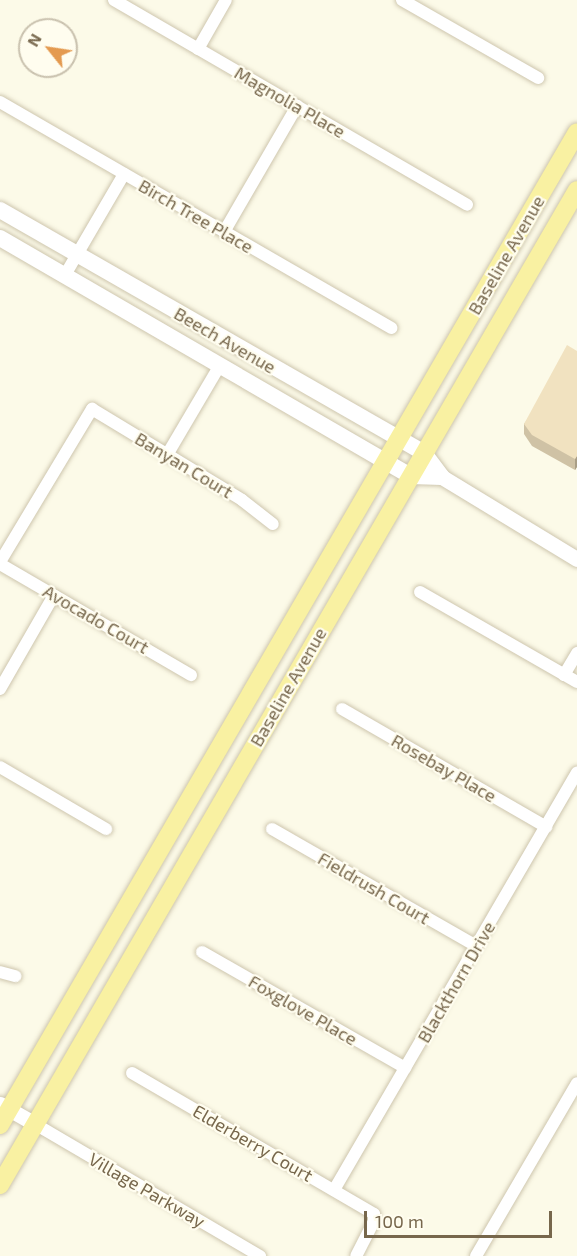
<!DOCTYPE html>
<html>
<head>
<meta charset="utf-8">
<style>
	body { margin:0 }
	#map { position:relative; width:577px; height:1256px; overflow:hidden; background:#fcfae8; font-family:"Exo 2",sans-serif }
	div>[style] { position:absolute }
	.roads { filter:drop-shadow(0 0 2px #cec6ae) drop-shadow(0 0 2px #cec6ae) }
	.minor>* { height:12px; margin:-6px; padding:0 6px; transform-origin:6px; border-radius:6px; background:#fff }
	.tertiary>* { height:15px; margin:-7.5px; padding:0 7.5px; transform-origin:7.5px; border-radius:7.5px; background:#fff }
	.secondary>* { height:16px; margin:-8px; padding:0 8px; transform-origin:8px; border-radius:8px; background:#fff }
	.primary>* { height:18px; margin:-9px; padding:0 9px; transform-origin:9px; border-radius:9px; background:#f9f1a2 }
	.wall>* { inset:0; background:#cfc2a5 }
	.shaded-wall>* { inset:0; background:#a99e86 }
	.building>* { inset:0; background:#f1e2c0 }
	span { translate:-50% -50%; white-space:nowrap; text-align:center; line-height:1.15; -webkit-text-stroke:4.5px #fffdef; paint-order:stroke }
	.street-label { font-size:18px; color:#77674c }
	.north { position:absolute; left:18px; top:18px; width:60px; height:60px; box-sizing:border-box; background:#fffdef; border:2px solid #c9c1ae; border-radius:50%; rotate:300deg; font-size:16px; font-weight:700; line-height:24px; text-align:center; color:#77674c }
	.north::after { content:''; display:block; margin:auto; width:21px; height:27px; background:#e49a4f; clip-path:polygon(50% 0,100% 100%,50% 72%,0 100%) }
	.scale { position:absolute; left:364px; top:1211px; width:188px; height:27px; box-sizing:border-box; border:3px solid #77674c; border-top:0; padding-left:8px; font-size:18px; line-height:21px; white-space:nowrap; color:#77674c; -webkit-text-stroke:4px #fffdef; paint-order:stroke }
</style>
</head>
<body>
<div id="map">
	<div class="roads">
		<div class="minor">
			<i style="left:114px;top:0;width:408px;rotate:30.1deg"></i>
			<i style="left:402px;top:0;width:157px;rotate:29.8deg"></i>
			<i style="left:198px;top:49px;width:56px;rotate:-60.3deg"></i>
			<i style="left:0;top:102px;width:452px;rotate:30deg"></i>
			<i style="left:224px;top:232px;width:146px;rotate:-59.9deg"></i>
			<i style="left:65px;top:275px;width:117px;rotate:-59.7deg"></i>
			<i style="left:167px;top:455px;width:104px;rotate:-59.5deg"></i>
			<i style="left:0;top:562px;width:179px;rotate:-59deg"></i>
			<i style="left:92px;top:409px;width:175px;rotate:31.2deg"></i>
			<i style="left:242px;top:500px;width:39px;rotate:38deg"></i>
			<i style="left:0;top:564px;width:221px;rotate:30.2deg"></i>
			<i style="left:420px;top:592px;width:181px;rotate:29.8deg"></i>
			<i style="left:564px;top:675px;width:26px;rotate:-59deg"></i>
			<i style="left:0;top:689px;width:108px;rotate:-60.1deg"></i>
			<i style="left:342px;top:709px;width:236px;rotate:30deg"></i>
			<i style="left:0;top:767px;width:123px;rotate:30.3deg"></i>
			<i style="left:272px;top:829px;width:235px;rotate:29.8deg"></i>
			<i style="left:202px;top:952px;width:234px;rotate:29.7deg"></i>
			<i style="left:0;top:972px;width:16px;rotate:15deg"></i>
			<i style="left:132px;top:1073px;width:280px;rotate:30.2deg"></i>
			<i style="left:374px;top:1214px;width:7px;rotate:90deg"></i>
			<i style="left:374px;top:1221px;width:39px;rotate:117deg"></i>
			<i style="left:35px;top:1124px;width:261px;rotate:30.4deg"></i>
			<i style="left:334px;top:1190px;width:483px;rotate:-59.8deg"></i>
			<i style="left:476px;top:1256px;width:200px;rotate:-59.7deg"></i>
		</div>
		<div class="tertiary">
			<i style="left:442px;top:477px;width:158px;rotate:31.3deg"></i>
			<i style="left:0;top:1104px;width:40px;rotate:29.7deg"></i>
		</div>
		<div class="secondary">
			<i style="left:0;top:210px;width:489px;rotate:29.8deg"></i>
			<i style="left:424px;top:453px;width:30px;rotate:53deg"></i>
			<i style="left:0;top:238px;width:475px;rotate:30.1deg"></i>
			<i style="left:411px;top:476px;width:31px;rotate:2deg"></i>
		</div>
		<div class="primary">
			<i style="left:0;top:1125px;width:1148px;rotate:-59.84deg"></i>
			<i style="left:0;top:1185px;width:1150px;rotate:-59.89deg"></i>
		</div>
	</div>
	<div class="wall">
		<i style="clip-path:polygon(577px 351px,577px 467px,575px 470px,532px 446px,524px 434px,524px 424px)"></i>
	</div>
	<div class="shaded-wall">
		<i style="clip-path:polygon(577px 456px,577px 467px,575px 470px,575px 459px)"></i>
	</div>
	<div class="building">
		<i style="clip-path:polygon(567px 345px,577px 351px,577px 456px,575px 459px,532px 435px,524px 424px)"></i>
	</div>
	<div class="street-label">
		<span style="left:290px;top:102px;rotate:30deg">Magnolia Place</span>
		<span style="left:196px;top:216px;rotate:30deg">Birch Tree Place</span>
		<span style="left:506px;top:255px;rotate:-60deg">Baseline Avenue</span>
		<span style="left:225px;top:340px;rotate:30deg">Beech Avenue</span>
		<span style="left:184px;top:465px;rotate:31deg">Banyan Court</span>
		<span style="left:96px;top:619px;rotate:30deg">Avocado Court</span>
		<span style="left:288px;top:687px;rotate:-60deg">Baseline Avenue</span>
		<span style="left:444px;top:768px;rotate:30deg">Rosebay Place</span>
		<span style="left:374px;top:888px;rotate:30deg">Fieldrush Court</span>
		<span style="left:456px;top:982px;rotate:-60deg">Blackthorn Drive</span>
		<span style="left:303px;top:1010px;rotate:30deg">Foxglove Place</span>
		<span style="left:253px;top:1143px;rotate:30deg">Elderberry Court</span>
		<span style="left:147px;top:1190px;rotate:30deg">Village Parkway</span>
	</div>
	<div class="north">N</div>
	<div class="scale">100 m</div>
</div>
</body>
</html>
